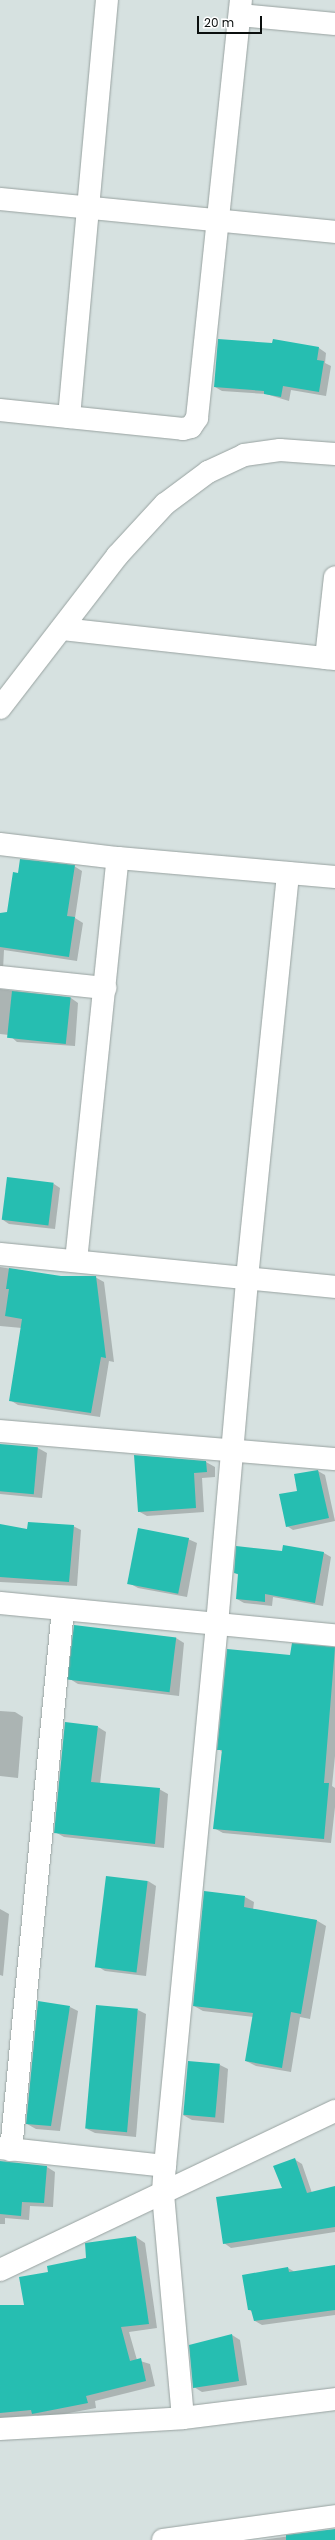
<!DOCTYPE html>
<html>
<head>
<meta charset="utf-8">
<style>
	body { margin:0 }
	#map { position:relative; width:335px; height:2540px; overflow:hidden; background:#d6e1e0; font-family:Poppins,sans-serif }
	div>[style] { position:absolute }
	.shadow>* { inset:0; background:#0003 }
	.building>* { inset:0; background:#26beb1; transform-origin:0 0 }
	.roads { filter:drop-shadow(0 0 1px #98a2a0) drop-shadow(0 0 1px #98a2a0) }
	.street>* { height:22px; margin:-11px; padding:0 11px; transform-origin:11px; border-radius:11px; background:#fff }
	.secondary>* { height:22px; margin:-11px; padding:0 11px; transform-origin:11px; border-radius:11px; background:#fff }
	span { translate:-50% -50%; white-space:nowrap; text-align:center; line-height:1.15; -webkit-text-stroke:4px #fff; paint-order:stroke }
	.scale { position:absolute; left:197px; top:16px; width:65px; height:18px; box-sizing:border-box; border:2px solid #0b0f0e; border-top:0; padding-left:5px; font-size:12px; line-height:14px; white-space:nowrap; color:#0b0f0e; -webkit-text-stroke:3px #fff; paint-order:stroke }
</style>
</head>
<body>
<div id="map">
	<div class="shadow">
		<i style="clip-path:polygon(274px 340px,319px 348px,326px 353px,325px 363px,331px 366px,326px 396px,291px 390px,289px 401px,266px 394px,222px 391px,215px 387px,273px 344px)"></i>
		<i style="clip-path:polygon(74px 866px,82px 871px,75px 918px,83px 923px,77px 961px,4px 950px,3px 970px,0 974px,0 914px,7px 913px,19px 874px)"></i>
		<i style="clip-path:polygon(0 989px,71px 998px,78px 1003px,75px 1046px,17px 1042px,9px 1035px,0 1034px)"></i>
		<i style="clip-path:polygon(54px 1184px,60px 1188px,55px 1229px,9px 1224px,3px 1220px)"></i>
		<i style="clip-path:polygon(0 1267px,61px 1277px,95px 1277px,104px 1282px,114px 1362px,109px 1361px,100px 1417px,18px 1405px,10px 1400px,22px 1328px,0 1326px)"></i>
		<i style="clip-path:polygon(0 1445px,38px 1448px,47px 1453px,42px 1498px,0 1494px)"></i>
		<i style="clip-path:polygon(206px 1462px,215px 1467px,215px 1477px,202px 1478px,204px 1512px,147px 1516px,138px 1511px)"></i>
		<i style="clip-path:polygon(318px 1471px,325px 1475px,335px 1521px,293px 1530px,287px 1526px,298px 1492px)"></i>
		<i style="clip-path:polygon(0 1525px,28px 1530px,73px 1526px,81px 1530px,77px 1586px,0 1582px)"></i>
		<i style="clip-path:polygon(188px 1539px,197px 1543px,187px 1597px,138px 1588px,129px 1583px)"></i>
		<i style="clip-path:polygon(283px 1552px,324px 1553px,331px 1557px,323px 1606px,273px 1597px,272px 1606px,244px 1603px,237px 1599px,239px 1575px,235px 1573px)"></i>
		<i style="clip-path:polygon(176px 1638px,184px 1643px,179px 1696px,78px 1684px,70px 1679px)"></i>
		<i style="clip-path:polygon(292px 1644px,335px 1648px,335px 1756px,332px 1786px,335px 1788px,335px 1807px,331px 1843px,223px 1833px,214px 1828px,222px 1752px,219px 1749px,291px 1656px)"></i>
		<i style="clip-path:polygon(0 1711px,15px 1712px,23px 1717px,18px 1778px,0 1776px)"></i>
		<i style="clip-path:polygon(98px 1727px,106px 1732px,100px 1784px,159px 1789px,168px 1794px,164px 1848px,64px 1837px,55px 1832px)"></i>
		<i style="clip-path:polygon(148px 1881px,156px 1886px,146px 1976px,105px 1971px,97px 1966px)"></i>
		<i style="clip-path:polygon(245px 1897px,254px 1902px,253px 1910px,316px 1920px,326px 1926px,310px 2019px,300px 2017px,291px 2072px,256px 2066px,246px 2061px,254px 2017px,203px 2011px,194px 2006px)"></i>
		<i style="clip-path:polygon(0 1909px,9px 1914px,3px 1976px,0 1975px)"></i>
		<i style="clip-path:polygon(70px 2007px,78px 2011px,60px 2131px,36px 2129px,27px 2124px)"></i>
		<i style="clip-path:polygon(138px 2010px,146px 2014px,136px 2137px,95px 2133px,87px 2129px)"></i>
		<i style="clip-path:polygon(220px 2065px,228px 2069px,224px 2123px,192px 2120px,183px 2115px)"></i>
		<i style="clip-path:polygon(294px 2159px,302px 2164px,312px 2193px,335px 2188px,335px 2232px,231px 2248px,224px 2243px,283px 2189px)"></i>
		<i style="clip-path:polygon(0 2162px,47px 2167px,55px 2172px,53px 2207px,30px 2206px,29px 2220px,5px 2218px,5px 2224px,0 2224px)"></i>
		<i style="clip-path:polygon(136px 2237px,145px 2243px,157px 2328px,129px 2332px,137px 2360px,150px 2364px,155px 2386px,95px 2401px,96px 2408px,42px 2418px,36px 2415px,0 2418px,0 2307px,25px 2306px,49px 2273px)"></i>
		<i style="clip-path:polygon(335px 2266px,335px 2315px,262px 2325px,255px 2321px,253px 2312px,249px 2310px,288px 2268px,295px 2272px)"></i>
		<i style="clip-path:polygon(232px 2335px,240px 2340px,247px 2385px,202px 2392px,194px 2387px)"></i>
		<i style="clip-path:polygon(335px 2530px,335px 2540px,261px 2540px)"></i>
	</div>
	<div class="building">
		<i style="clip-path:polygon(218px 339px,272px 343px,273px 339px,319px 347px,317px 360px,324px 361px,319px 392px,283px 386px,281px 397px,264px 394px,264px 391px,214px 387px)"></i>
		<i style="clip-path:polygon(20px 859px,75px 865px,67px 916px,75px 917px,69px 957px,0 947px,0 913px,7px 912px,13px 872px,18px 873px)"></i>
		<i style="left:12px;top:991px;width:59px;height:47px;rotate:6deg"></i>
		<i style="left:7px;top:1177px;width:47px;height:43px;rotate:7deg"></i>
		<i style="clip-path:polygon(9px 1268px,61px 1276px,96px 1276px,106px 1358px,101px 1357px,91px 1413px,9px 1401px,22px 1319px,5px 1316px,9px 1289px,6px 1289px)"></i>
		<i style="left:0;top:1444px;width:38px;height:47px;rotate:5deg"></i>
		<i style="clip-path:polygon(134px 1455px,206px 1461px,207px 1472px,194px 1473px,196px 1508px,138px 1512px)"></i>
		<i style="clip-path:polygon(318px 1470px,329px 1518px,286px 1527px,279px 1494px,297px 1491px,294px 1474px)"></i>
		<i style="clip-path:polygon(28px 1522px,74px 1525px,69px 1582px,0 1577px,0 1524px,27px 1529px)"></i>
		<i style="left:138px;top:1528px;width:52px;height:57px;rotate:11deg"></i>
		<i style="clip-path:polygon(283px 1545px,324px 1552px,315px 1603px,265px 1594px,265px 1602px,236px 1599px,238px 1574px,234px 1573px,236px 1546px,282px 1551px)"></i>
		<i style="left:74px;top:1625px;width:103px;height:55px;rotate:7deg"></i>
		<i style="clip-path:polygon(292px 1643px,335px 1647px,324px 1783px,329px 1783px,324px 1839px,213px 1829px,222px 1750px,217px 1750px,227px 1649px,290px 1655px)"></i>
		<i style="clip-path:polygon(65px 1722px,98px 1726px,91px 1782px,160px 1788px,155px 1844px,54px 1833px)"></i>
		<i style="left:106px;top:1876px;width:42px;height:92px;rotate:7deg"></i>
		<i style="clip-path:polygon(204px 1891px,245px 1896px,244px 1907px,317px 1920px,301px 2014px,291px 2012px,282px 2068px,245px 2061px,253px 2013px,193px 2006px)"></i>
		<i style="clip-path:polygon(38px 2001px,70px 2006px,51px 2126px,26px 2124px)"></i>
		<i style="left:96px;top:2005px;width:42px;height:124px;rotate:5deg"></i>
		<i style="left:188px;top:2061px;width:32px;height:54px;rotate:5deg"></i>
		<i style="clip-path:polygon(295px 2158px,307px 2193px,335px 2186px,335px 2227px,223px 2244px,216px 2197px,282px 2188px,273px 2166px)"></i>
		<i style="clip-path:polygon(0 2161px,47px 2166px,44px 2203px,22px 2202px,21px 2216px,0 2214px)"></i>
		<i style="clip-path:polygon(136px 2236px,149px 2324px,121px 2327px,130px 2361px,141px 2358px,146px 2381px,86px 2396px,88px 2403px,32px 2414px,31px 2410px,0 2413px,0 2305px,24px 2305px,19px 2277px,48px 2272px,47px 2266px,86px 2258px,85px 2243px)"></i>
		<i style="clip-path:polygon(335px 2265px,335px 2310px,254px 2321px,251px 2310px,248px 2310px,242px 2275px,288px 2267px,289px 2272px)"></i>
		<i style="clip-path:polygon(232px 2334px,239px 2381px,193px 2388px,189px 2345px)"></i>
		<i style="clip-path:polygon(335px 2529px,335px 2540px,286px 2540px,286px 2535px)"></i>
	</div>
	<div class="roads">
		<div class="street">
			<i style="left:240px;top:15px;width:95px;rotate:5.4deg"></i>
			<i style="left:0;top:199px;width:337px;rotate:5.6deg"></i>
			<i style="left:0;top:410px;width:184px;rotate:5.9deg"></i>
			<i style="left:183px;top:429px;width:8px;rotate:-14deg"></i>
			<i style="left:191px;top:427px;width:11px;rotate:-56deg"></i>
			<i style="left:197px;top:418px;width:420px;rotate:-84deg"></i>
			<i style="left:69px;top:417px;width:419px;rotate:-84.8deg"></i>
			<i style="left:62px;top:629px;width:275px;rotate:6.3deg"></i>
			<i style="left:326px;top:658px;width:81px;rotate:-83.7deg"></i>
			<i style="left:0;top:708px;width:192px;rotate:-52.4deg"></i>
			<i style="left:117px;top:556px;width:71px;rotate:-47.3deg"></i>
			<i style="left:165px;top:504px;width:54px;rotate:-36.7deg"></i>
			<i style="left:208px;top:472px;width:40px;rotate:-25deg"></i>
			<i style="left:244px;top:455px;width:36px;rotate:-8deg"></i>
			<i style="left:280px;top:450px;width:55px;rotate:4.2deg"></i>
			<i style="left:0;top:844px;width:119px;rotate:6.8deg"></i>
			<i style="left:118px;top:858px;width:218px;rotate:5deg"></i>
			<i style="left:0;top:977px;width:106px;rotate:6deg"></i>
			<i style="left:0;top:1254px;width:337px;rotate:5.6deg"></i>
			<i style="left:76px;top:1261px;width:405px;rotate:-84.1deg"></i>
			<i style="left:0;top:1431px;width:336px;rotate:4.8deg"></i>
			<i style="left:0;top:1603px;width:337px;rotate:5.5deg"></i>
			<i style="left:0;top:2148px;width:166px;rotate:6.2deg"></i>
			<i style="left:11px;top:2150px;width:543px;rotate:-84.51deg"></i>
			<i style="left:0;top:2270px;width:371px;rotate:-25.4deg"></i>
			<i style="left:183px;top:2418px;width:227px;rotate:-95.1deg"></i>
			<i style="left:163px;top:2192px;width:26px;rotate:-86deg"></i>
			<i style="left:165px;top:2166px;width:544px;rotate:-84.52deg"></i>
			<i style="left:217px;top:1624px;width:347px;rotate:-85deg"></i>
			<i style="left:247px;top:1278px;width:407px;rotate:-84.2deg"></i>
			<i style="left:163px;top:2540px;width:174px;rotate:-7.9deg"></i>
		</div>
		<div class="secondary">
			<i style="left:0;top:2429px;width:183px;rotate:-3.4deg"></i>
			<i style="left:183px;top:2418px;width:153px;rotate:-7.1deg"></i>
		</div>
	</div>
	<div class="scale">20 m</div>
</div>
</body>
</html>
